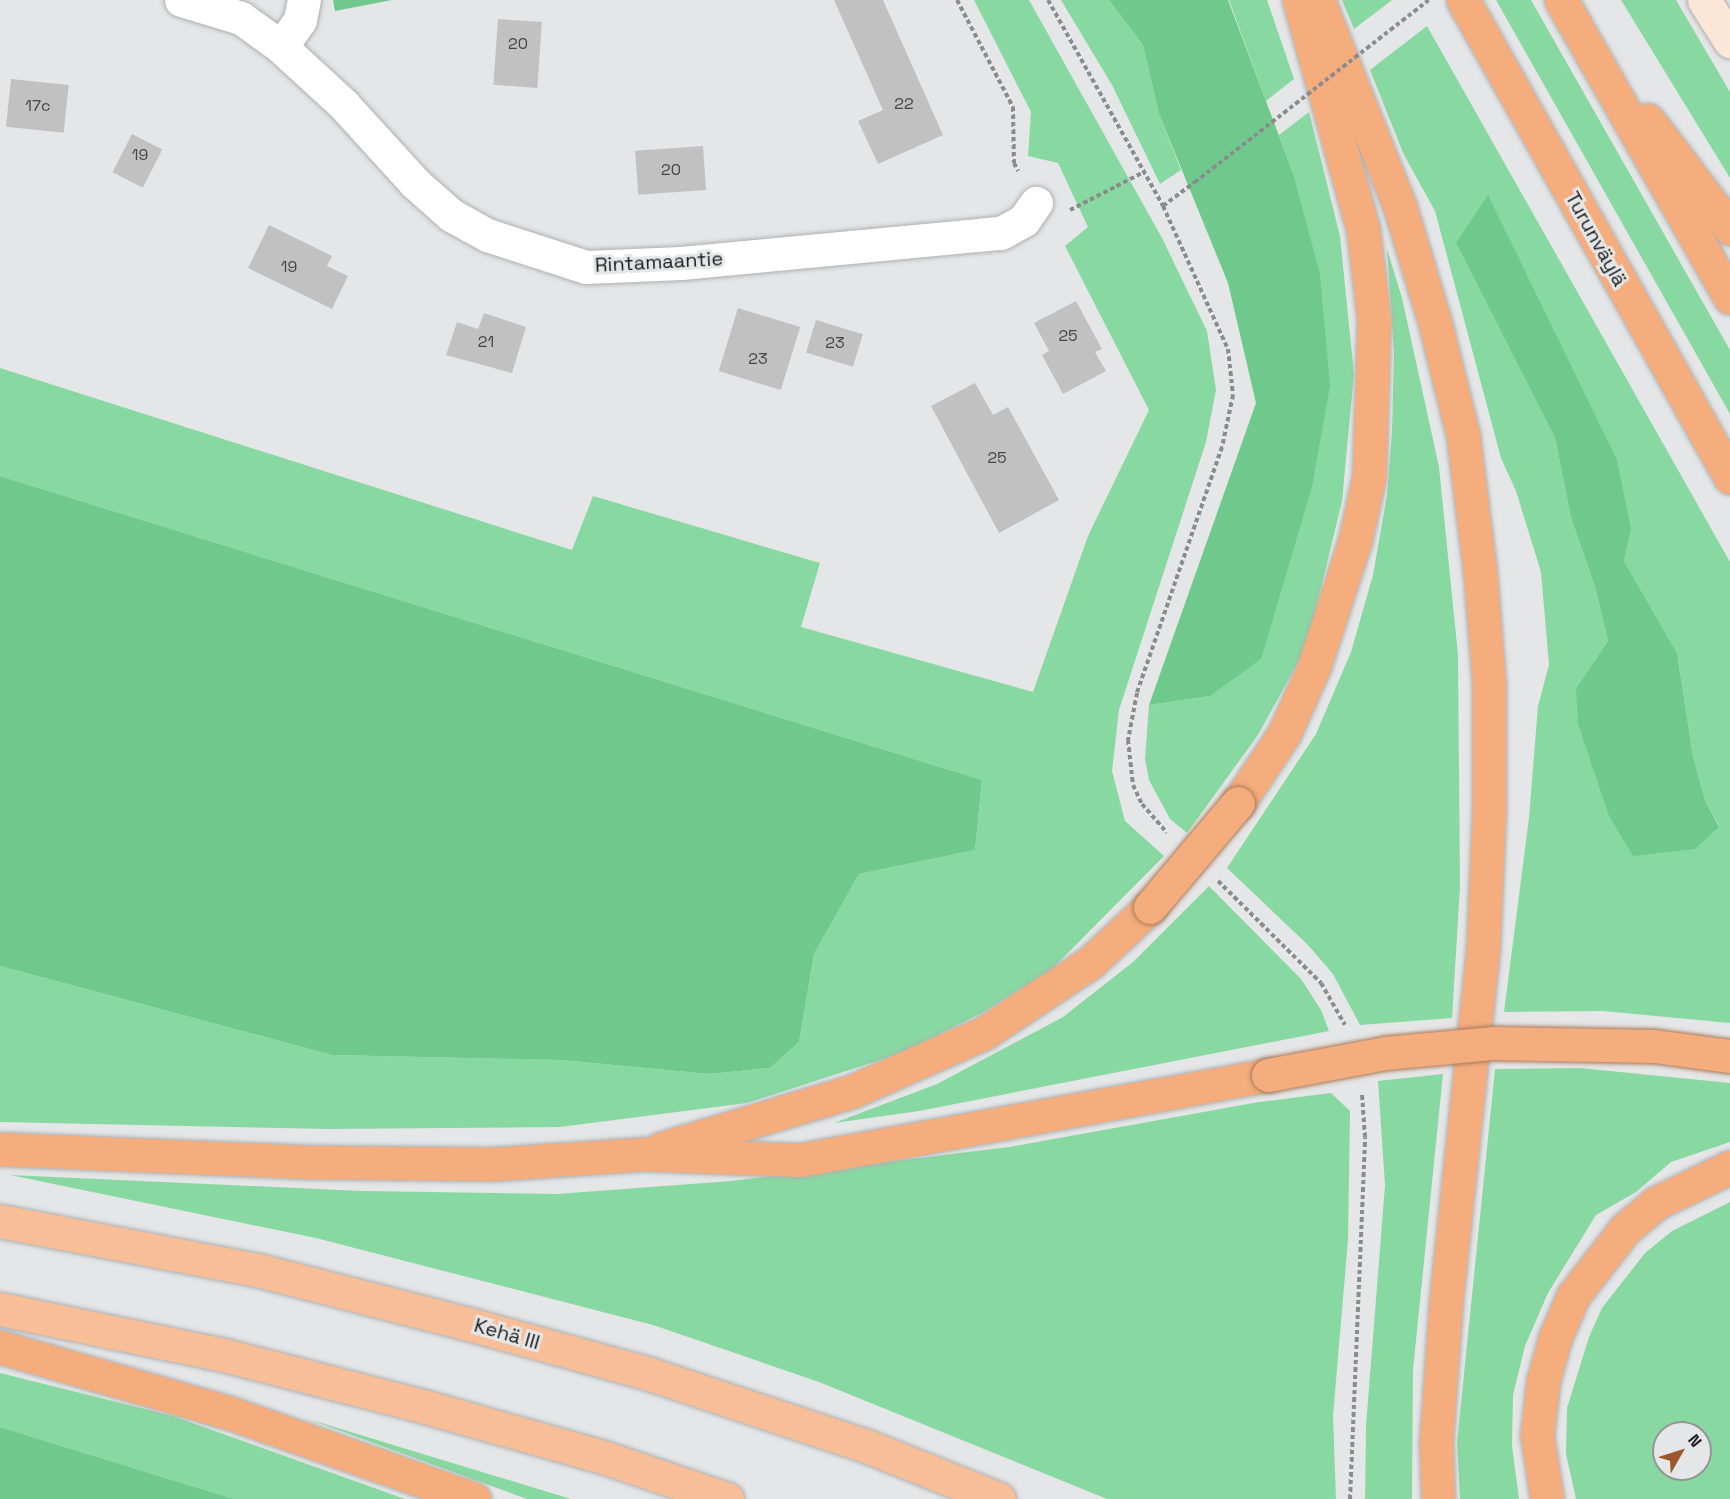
<!DOCTYPE html>
<html>
<head>
<meta charset="utf-8">
<style>
	body { margin:0 }
	#map { position:relative; width:1730px; height:1499px; overflow:hidden; background:#e5e6e7; font-family:"Space Grotesk",sans-serif }
	div>[style] { position:absolute }
	.green>* { inset:0; background:#88d9a1 }
	.forest>* { inset:0; background:#70c98c }
	.building>* { inset:0; background:#c2c1c2; transform-origin:0 0 }
	.path>* { height:4px; margin-top:-2px; transform-origin:0; background:repeating-linear-gradient(90deg,#8a8b8c 0 4.5px,transparent 0 7.5px) }
	.roads { filter:drop-shadow(0 0 2px #b0b0b1) drop-shadow(0 0 2px #b0b0b1) }
	.minor>* { height:33px; margin:-16.5px; padding:0 16.5px; transform-origin:16.5px; border-radius:16.5px; background:#fff }
	.secondary>* { height:33px; margin:-16.5px; padding:0 16.5px; transform-origin:16.5px; border-radius:16.5px; background:#fce6d8 }
	.trunk>* { height:33px; margin:-16.5px; padding:0 16.5px; transform-origin:16.5px; border-radius:16.5px; background:#f7be97 }
	.motorway>* { height:33px; margin:-16.5px; padding:0 16.5px; transform-origin:16.5px; border-radius:16.5px; background:#f5ad7d }
	.path-bridge>* { height:4px; margin-top:-2px; transform-origin:0; background:repeating-linear-gradient(90deg,#8a8b8c 0 4.5px,transparent 0 7.5px) }
	.bridges { filter:drop-shadow(0 0 2px #a97b5b) drop-shadow(0 0 2px #a97b5b) }
	.motorway-bridge>* { height:33px; margin:-16.5px; padding:0 16.5px; transform-origin:16.5px; border-radius:16.5px; background:#f5ad7d }
	span { translate:-50% -50%; white-space:nowrap; text-align:center; line-height:1.15; -webkit-text-stroke:6px #e5e6e7; paint-order:stroke }
	.number-label { font-size:16px; color:#464646 }
	.number-label span { -webkit-text-stroke-width:0 }
	.street-label { font-size:20px; color:#1d1d1d }
	.north { position:absolute; left:1652px; top:1421px; width:60px; height:60px; box-sizing:border-box; background:#e5e6e7; border:2px solid #959696; border-radius:50%; rotate:51deg; font-size:16px; font-weight:700; line-height:24px; text-align:center; color:#1d1d1d }
	.north::after { content:''; display:block; margin:auto; width:21px; height:27px; background:#9c582a; clip-path:polygon(50% 0,100% 100%,50% 72%,0 100%) }
</style>
</head>
<body>
<div id="map">
	<div class="green">
		<i style="clip-path:polygon(974px 0,1029px 0,1162px 238px,1207px 331px,1216px 390px,1206px 442px,1119px 710px,1112px 771px,1125px 821px,1164px 856px,1051px 970px,982px 1013px,902px 1053px,747px 1103px,560px 1127px,328px 1129px,0 1122px,0 966px,332px 1055px,561px 1060px,709px 1074px,770px 1068px,799px 1042px,814px 954px,859px 874px,975px 850px,982px 780px,0 476px,0 368px,572px 550px,593px 496px,820px 563px,801px 627px,1033px 692px,1088px 536px,1149px 410px,1065px 246px,1088px 227px,1058px 163px,1028px 156px,1031px 112px)"></i>
		<i style="clip-path:polygon(1061px 0,1109px 0,1143px 45px,1159px 114px,1181px 170px,1160px 184px,1112px 85px)"></i>
		<i style="clip-path:polygon(1229px 0,1267px 0,1294px 79px,1266px 101px)"></i>
		<i style="clip-path:polygon(1342px 0,1392px 0,1354px 29px)"></i>
		<i style="clip-path:polygon(1496px 0,1531px 0,1730px 350px,1730px 414px)"></i>
		<i style="clip-path:polygon(1621px 0,1676px 0,1730px 92px,1730px 178px)"></i>
		<i style="clip-path:polygon(evenodd,1427px 26px,1730px 562px,1730px 1023px,1603px 1011px,1504px 1012px,1529px 818px,1538px 706px,1549px 665px,1541px 572px,1516px 491px,1501px 458px,1435px 211px,1404px 155px,1370px 70px,1427px 26px,1456px 243px,1631px 528px,1624px 561px,1677px 653px,1693px 756px,1705px 800px,1719px 826px,1576px 688px,1608px 641px,1595px 587px,1571px 518px,1555px 438px,1456px 243px)"></i>
		<i style="clip-path:polygon(1309px 112px,1340px 236px,1354px 374px,1342px 501px,1307px 646px,1258px 735px,1187px 833px,1170px 819px,1149px 780px,1145px 759px,1149px 705px,1210px 696px,1293px 173px,1279px 135px)"></i>
		<i style="clip-path:polygon(1387px 249px,1402px 298px,1439px 467px,1458px 655px,1460px 887px,1452px 1018px,1360px 1025px,1333px 974px,1308px 945px,1227px 868px,1316px 734px,1351px 652px,1373px 575px,1387px 495px,1392px 433px,1394px 352px)"></i>
		<i style="clip-path:polygon(1209px 886px,1301px 979px,1321px 1010px,1329px 1031px,919px 1111px,834px 1123px,937px 1084px,1063px 1017px,1133px 962px)"></i>
		<i style="clip-path:polygon(1580px 1068px,1730px 1083px,1730px 1142px,1671px 1162px,1636px 1192px,1596px 1215px,1548px 1293px,1525px 1346px,1513px 1395px,1512px 1446px,1519px 1499px,1460px 1499px,1457px 1443px,1495px 1069px)"></i>
		<i style="clip-path:polygon(1443px 1074px,1413px 1370px,1412px 1499px,1365px 1499px,1366px 1426px,1385px 1185px,1378px 1081px)"></i>
		<i style="clip-path:polygon(1331px 1093px,1350px 1111px,1348px 1240px,1333px 1416px,1336px 1499px,1107px 1499px,819px 1382px,653px 1325px,316px 1238px,10px 1175px,362px 1191px,557px 1194px,731px 1181px,1009px 1147px,1259px 1102px)"></i>
		<i style="clip-path:polygon(evenodd,1730px 1202px,1730px 1499px,1576px 1499px,1566px 1454px,1567px 1408px,1589px 1337px,1602px 1308px,1645px 1253px,1672px 1231px,1730px 1202px,1664px 1433px,1700px 1433px,1700px 1469px,1664px 1469px,1664px 1433px)"></i>
		<i style="clip-path:polygon(0 1373px,173px 1416px,405px 1499px,234px 1499px,0 1427px)"></i>
		<i style="clip-path:polygon(308px 1419px,571px 1499px,527px 1499px)"></i>
	</div>
	<div class="forest">
		<i style="clip-path:polygon(333px 0,392px 0,335px 11px)"></i>
		<i style="clip-path:polygon(1109px 0,1228px 0,1293px 173px,1320px 274px,1330px 386px,1312px 487px,1261px 659px,1210px 696px,1149px 705px,1256px 403px,1228px 283px,1159px 114px,1143px 45px)"></i>
		<i style="clip-path:polygon(1488px 195px,1617px 460px,1631px 529px,1624px 561px,1677px 653px,1693px 756px,1705px 800px,1719px 827px,1695px 849px,1633px 856px,1609px 816px,1578px 724px,1576px 688px,1608px 641px,1595px 587px,1571px 518px,1555px 438px,1456px 243px)"></i>
		<i style="clip-path:polygon(0 476px,982px 780px,975px 850px,859px 874px,814px 954px,799px 1042px,770px 1068px,709px 1074px,561px 1060px,332px 1055px,0 966px)"></i>
		<i style="clip-path:polygon(0 1427px,234px 1499px,0 1499px)"></i>
	</div>
	<div class="building">
		<i style="clip-path:polygon(834px 0,883px 0,943px 135px,878px 164px,858px 121px,883px 110px)"></i>
		<i style="left:498px;top:19px;width:44px;height:66px;rotate:4deg"></i>
		<i style="left:11px;top:79px;width:58px;height:48px;rotate:6deg"></i>
		<i style="left:132px;top:134px;width:34px;height:43px;rotate:27deg"></i>
		<i style="left:703px;top:146px;width:44px;height:68px;rotate:86deg"></i>
		<i style="clip-path:polygon(269px 225px,332px 256px,327px 266px,348px 276px,332px 309px,248px 268px)"></i>
		<i style="clip-path:polygon(1076px 301px,1102px 349px,1095px 352px,1106px 371px,1063px 394px,1042px 355px,1049px 351px,1034px 323px)"></i>
		<i style="left:738px;top:308px;width:65px;height:66px;rotate:17deg"></i>
		<i style="clip-path:polygon(484px 313px,526px 327px,512px 373px,446px 355px,457px 322px,478px 329px)"></i>
		<i style="left:816px;top:320px;width:49px;height:34px;rotate:17deg"></i>
		<i style="clip-path:polygon(975px 383px,993px 415px,1008px 407px,1059px 500px,999px 533px,931px 406px)"></i>
	</div>
	<div class="path">
		<i style="left:957px;top:0;width:121px;rotate:62.4deg"></i>
		<i style="left:1013px;top:107px;width:56px;rotate:89deg"></i>
		<i style="left:1014px;top:163px;width:9px;rotate:63deg"></i>
		<i style="left:1048px;top:0;width:236px;rotate:60.8deg"></i>
		<i style="left:1163px;top:206px;width:157px;rotate:65.6deg"></i>
		<i style="left:1228px;top:349px;width:46px;rotate:83.8deg"></i>
		<i style="left:1233px;top:395px;width:53px;rotate:101.9deg"></i>
		<i style="left:1222px;top:447px;width:260px;rotate:109.1deg"></i>
		<i style="left:1137px;top:693px;width:48px;rotate:100.8deg"></i>
		<i style="left:1128px;top:740px;width:45px;rotate:83.7deg"></i>
		<i style="left:1133px;top:785px;width:21px;rotate:65deg"></i>
		<i style="left:1142px;top:804px;width:38px;rotate:49deg"></i>
		<i style="left:1163px;top:206px;width:40px;rotate:-37deg"></i>
		<i style="left:1070px;top:210px;width:83px;rotate:-27.2deg"></i>
		<i style="left:1218px;top:881px;width:145px;rotate:44.7deg"></i>
		<i style="left:1321px;top:983px;width:48px;rotate:60.3deg"></i>
		<i style="left:1350px;top:1499px;width:362px;rotate:-87.6deg"></i>
		<i style="left:1365px;top:1137px;width:43px;rotate:-94deg"></i>
	</div>
	<div class="roads">
		<div class="minor">
			<i style="left:181px;top:0;width:63px;rotate:16.7deg"></i>
			<i style="left:241px;top:18px;width:49px;rotate:35.9deg"></i>
			<i style="left:281px;top:47px;width:86px;rotate:42.6deg"></i>
			<i style="left:344px;top:105px;width:105px;rotate:47.7deg"></i>
			<i style="left:415px;top:183px;width:48px;rotate:41.6deg"></i>
			<i style="left:451px;top:215px;width:41px;rotate:29.1deg"></i>
			<i style="left:487px;top:235px;width:104px;rotate:17.9deg"></i>
			<i style="left:586px;top:267px;width:95px;rotate:-2.4deg"></i>
			<i style="left:681px;top:263px;width:321px;rotate:-5.4deg"></i>
			<i style="left:1001px;top:233px;width:26px;rotate:-29deg"></i>
			<i style="left:1024px;top:220px;width:21px;rotate:-55deg"></i>
			<i style="left:281px;top:47px;width:33px;rotate:-55deg"></i>
			<i style="left:300px;top:20px;width:20px;rotate:-79deg"></i>
		</div>
		<div class="secondary">
			<i style="left:1704px;top:0;width:49px;rotate:57.6deg"></i>
		</div>
		<div class="trunk">
			<i style="left:0;top:1221px;width:263px;rotate:10.8deg"></i>
			<i style="left:258px;top:1270px;width:218px;rotate:14.4deg"></i>
			<i style="left:469px;top:1324px;width:188px;rotate:15.4deg"></i>
			<i style="left:650px;top:1374px;width:231px;rotate:18.4deg"></i>
			<i style="left:869px;top:1447px;width:140px;rotate:21.8deg"></i>
			<i style="left:0;top:1309px;width:225px;rotate:11.6deg"></i>
			<i style="left:220px;top:1354px;width:213px;rotate:14.4deg"></i>
			<i style="left:426px;top:1407px;width:187px;rotate:15.8deg"></i>
			<i style="left:606px;top:1458px;width:128px;rotate:18.7deg"></i>
		</div>
		<div class="motorway">
			<i style="left:1318px;top:0;width:223px;rotate:68.4deg"></i>
			<i style="left:1400px;top:207px;width:121px;rotate:73.2deg"></i>
			<i style="left:1435px;top:323px;width:115px;rotate:76deg"></i>
			<i style="left:1463px;top:435px;width:138px;rotate:82.9deg"></i>
			<i style="left:1480px;top:572px;width:112px;rotate:85.4deg"></i>
			<i style="left:1489px;top:684px;width:127px;rotate:90deg"></i>
			<i style="left:1489px;top:811px;width:138px;rotate:92.5deg"></i>
			<i style="left:1483px;top:949px;width:353px;rotate:96deg"></i>
			<i style="left:1446px;top:1300px;width:142px;rotate:94deg"></i>
			<i style="left:1436px;top:1442px;width:57px;rotate:88deg"></i>
			<i style="left:1463px;top:0;width:547px;rotate:60.76deg"></i>
			<i style="left:1561px;top:0;width:342px;rotate:60.4deg"></i>
			<i style="left:1648px;top:120px;width:136px;rotate:52.8deg"></i>
			<i style="left:1238px;top:803px;width:83px;rotate:-56.3deg"></i>
			<i style="left:1284px;top:734px;width:73px;rotate:-65.9deg"></i>
			<i style="left:1314px;top:667px;width:133px;rotate:-72deg"></i>
			<i style="left:1355px;top:541px;width:66px;rotate:-77.7deg"></i>
			<i style="left:1369px;top:477px;width:157px;rotate:-88.2deg"></i>
			<i style="left:1374px;top:320px;width:92px;rotate:-96.9deg"></i>
			<i style="left:1363px;top:229px;width:238px;rotate:-105.6deg"></i>
			<i style="left:0;top:1149px;width:309px;rotate:2.4deg"></i>
			<i style="left:309px;top:1162px;width:184px;rotate:0.6deg"></i>
			<i style="left:493px;top:1164px;width:151px;rotate:-3.8deg"></i>
			<i style="left:644px;top:1154px;width:156px;rotate:2.2deg"></i>
			<i style="left:800px;top:1160px;width:476px;rotate:-10.3deg"></i>
			<i style="left:660px;top:1149px;width:202px;rotate:-16.7deg"></i>
			<i style="left:853px;top:1091px;width:143px;rotate:-23.9deg"></i>
			<i style="left:984px;top:1033px;width:128px;rotate:-33.6deg"></i>
			<i style="left:1091px;top:962px;width:81px;rotate:-43deg"></i>
			<i style="left:0;top:1347px;width:236px;rotate:16deg"></i>
			<i style="left:227px;top:1412px;width:262px;rotate:19.4deg"></i>
			<i style="left:1547px;top:1499px;width:65px;rotate:-98.9deg"></i>
			<i style="left:1537px;top:1435px;width:53px;rotate:-83.5deg"></i>
			<i style="left:1543px;top:1382px;width:46px;rotate:-74.7deg"></i>
			<i style="left:1555px;top:1338px;width:46px;rotate:-66.8deg"></i>
			<i style="left:1573px;top:1296px;width:85px;rotate:-52.2deg"></i>
			<i style="left:1625px;top:1229px;width:40px;rotate:-40deg"></i>
			<i style="left:1656px;top:1203px;width:82px;rotate:-25.9deg"></i>
		</div>
	</div>
	<div class="path-bridge">
		<i style="left:1195px;top:182px;width:296px;rotate:-37.9deg"></i>
	</div>
	<div class="bridges">
		<div class="motorway-bridge">
			<i style="left:1150px;top:907px;width:136px;rotate:-49.8deg"></i>
			<i style="left:1268px;top:1075px;width:119px;rotate:-10.6deg"></i>
			<i style="left:1385px;top:1053px;width:107px;rotate:-5.3deg"></i>
			<i style="left:1492px;top:1043px;width:162px;rotate:1.1deg"></i>
			<i style="left:1654px;top:1046px;width:77px;rotate:7.5deg"></i>
		</div>
	</div>
	<div class="number-label">
		<span style="left:518px;top:44px">20</span>
		<span style="left:904px;top:104px">22</span>
		<span style="left:38px;top:106px">17c</span>
		<span style="left:140px;top:155px">19</span>
		<span style="left:671px;top:170px">20</span>
		<span style="left:289px;top:267px">19</span>
		<span style="left:1068px;top:336px">25</span>
		<span style="left:486px;top:342px">21</span>
		<span style="left:835px;top:343px">23</span>
		<span style="left:758px;top:359px">23</span>
		<span style="left:997px;top:458px">25</span>
	</div>
	<div class="street-label">
		<span style="left:1596px;top:239px;rotate:61deg">Turunväylä</span>
		<span style="left:659px;top:262px;rotate:-3deg">Rintamaantie</span>
		<span style="left:507px;top:1334px;rotate:16deg">Kehä III</span>
	</div>
	<div class="north">N</div>
</div>
</body>
</html>
